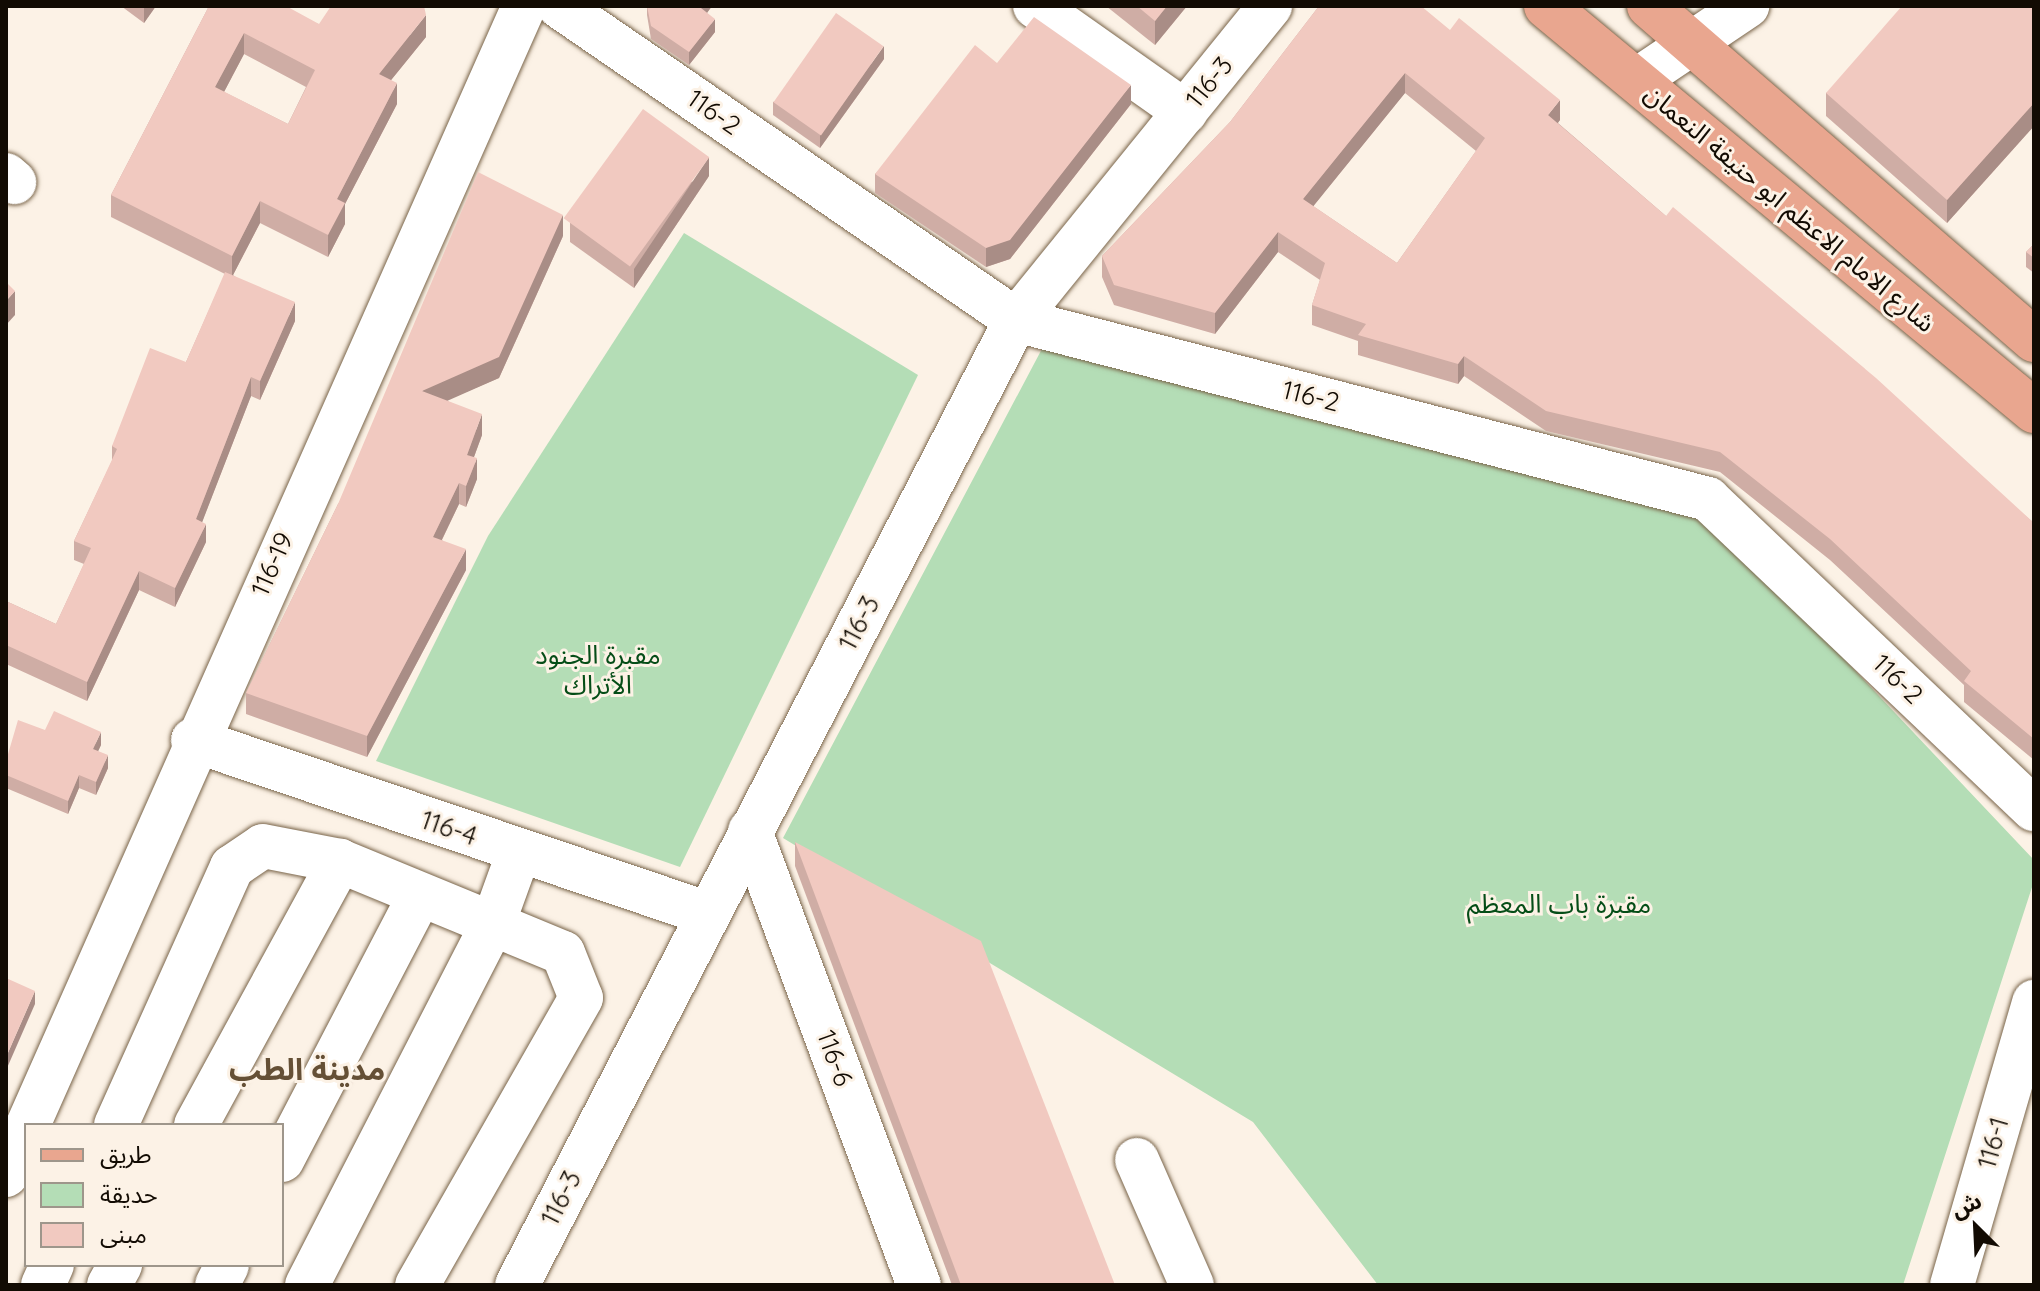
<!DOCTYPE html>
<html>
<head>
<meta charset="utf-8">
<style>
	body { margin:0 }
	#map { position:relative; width:2040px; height:1291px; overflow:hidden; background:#fcf2e6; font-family:Quicksand,"Noto Sans Arabic",sans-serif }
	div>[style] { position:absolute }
	.green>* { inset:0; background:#b4ddb6 }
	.roads { filter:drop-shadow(0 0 2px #796449) drop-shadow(0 0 2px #796449) }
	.minor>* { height:44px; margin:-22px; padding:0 22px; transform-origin:22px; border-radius:22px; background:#fff }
	.major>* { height:44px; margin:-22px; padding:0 22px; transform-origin:22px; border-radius:22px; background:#e9a68f }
	.wall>* { inset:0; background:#cfada5 }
	.shaded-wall>* { inset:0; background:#a98d86 }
	.building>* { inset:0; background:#f1c9c0; transform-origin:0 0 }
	span { translate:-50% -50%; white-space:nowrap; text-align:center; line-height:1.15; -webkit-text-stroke:6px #fcf2e6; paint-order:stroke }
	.street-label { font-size:26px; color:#120b03 }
	.park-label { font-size:26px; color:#054d17 }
	.quarter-label { font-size:30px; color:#655036; font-weight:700 }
	.frame { position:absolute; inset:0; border:8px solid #120b03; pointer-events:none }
	.legend { position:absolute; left:24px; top:1123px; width:260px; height:144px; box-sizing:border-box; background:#fcf2e6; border:2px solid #9e968b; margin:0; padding:10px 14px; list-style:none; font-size:24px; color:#120b03 }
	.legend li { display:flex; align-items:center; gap:16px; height:40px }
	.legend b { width:40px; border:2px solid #9e968b }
	.north { position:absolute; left:1936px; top:1187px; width:80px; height:80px; -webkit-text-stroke:6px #fcf2e6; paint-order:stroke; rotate:336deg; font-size:22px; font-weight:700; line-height:32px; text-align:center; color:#120b03 }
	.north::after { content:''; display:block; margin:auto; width:28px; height:36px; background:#120b03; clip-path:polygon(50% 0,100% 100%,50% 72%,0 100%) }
</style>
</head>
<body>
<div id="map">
	<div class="green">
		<i style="clip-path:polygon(684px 233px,918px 375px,680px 867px,376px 761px,488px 536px)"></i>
		<i style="clip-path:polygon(1044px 345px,1709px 516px,2034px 860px,2034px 881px,1903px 1285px,1378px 1285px,1253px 1122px,783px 838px)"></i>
	</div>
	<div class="roads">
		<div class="minor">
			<i style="left:559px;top:6px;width:554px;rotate:34.49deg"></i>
			<i style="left:1016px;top:320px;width:715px;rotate:14.5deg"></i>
			<i style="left:1708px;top:499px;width:450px;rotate:43.6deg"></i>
			<i style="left:1035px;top:6px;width:184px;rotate:35.2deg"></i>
			<i style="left:1637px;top:80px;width:133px;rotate:-33.9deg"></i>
			<i style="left:6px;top:175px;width:11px;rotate:41deg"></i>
			<i style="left:193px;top:740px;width:541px;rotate:18.64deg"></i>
			<i style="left:750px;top:831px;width:484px;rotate:69.6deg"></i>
			<i style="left:28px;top:1125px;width:1224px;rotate:-66.09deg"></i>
			<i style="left:116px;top:1125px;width:283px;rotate:-65.8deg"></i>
			<i style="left:232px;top:867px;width:37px;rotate:-34deg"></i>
			<i style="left:263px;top:846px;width:78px;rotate:11deg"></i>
			<i style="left:196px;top:1125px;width:301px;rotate:-61.4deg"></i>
			<i style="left:340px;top:861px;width:241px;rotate:22.4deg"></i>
			<i style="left:563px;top:953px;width:48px;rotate:68.2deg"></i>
			<i style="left:581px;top:998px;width:331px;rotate:119.7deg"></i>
			<i style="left:282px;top:1160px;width:299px;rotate:-62.5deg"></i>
			<i style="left:1137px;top:1160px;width:137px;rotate:66.3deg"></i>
			<i style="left:6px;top:1175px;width:50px;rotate:-66.5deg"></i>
			<i style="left:43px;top:1285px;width:22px;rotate:-66deg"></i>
			<i style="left:109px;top:1285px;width:23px;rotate:-61deg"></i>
			<i style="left:217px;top:1285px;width:22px;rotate:-63deg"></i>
			<i style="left:307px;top:1285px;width:409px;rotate:-62.8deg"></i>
			<i style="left:494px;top:921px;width:73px;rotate:-70.1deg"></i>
			<i style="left:517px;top:1285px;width:1086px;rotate:-62.66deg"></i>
			<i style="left:1016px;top:320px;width:404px;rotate:-51deg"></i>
			<i style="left:1952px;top:1285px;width:295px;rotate:-73.8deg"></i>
		</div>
		<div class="major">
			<i style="left:1546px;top:6px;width:634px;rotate:39.69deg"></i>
			<i style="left:1649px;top:6px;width:510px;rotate:40.94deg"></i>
		</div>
	</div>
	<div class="wall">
		<i style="clip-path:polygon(121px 6px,156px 6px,144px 23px)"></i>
		<i style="clip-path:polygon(evenodd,209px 6px,319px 24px,426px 37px,391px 80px,397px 104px,345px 204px,345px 224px,328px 257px,260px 223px,233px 275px,295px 321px,260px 400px,251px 396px,202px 522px,206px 542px,175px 607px,139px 590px,87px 701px,6px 664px,6px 601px,56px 624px,84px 564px,74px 560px,74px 541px,112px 461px,112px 446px,186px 362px,225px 274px,111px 217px,111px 195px,209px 6px,244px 54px,306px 87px,288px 124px,224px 92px,244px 54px)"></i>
		<i style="clip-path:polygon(647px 6px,712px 6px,707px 13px,715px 32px,689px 65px,651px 39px,647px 15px)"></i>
		<i style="clip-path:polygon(1106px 6px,1187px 6px,1155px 45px)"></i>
		<i style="clip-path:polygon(evenodd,1319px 6px,1560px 120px,1558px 123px,1666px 216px,2034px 523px,2034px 760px,1964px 702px,1964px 685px,1830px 560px,1720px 472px,1546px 431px,1464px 376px,1458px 384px,1358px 355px,1358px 341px,1312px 325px,1312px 305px,1320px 280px,1278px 252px,1215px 334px,1114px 305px,1102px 277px,1102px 256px,1230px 122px,1319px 6px,1405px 93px,1476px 151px,1397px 263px,1313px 206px,1405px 93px)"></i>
		<i style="clip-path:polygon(2034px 6px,2034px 126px,1947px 223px,1826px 116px,1826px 93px)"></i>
		<i style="clip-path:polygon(884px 59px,820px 148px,773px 115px,773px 102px)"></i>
		<i style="clip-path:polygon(997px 63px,1131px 104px,1010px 259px,986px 267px,875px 193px,875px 174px)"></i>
		<i style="clip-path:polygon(709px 176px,634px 288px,570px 242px,570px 223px)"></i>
		<i style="clip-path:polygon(563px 236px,499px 378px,447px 400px,482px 435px,474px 457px,477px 479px,466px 507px,459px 504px,442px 540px,466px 570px,367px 757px,246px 714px,246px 693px,338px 504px)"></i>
		<i style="clip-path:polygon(2034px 244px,2034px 273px,2026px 267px,2026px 252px)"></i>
		<i style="clip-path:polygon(45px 730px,101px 745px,98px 751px,108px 768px,96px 795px,79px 788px,68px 814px,6px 788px,6px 761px)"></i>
		<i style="clip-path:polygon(795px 842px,1115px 1285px,952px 1285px,795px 866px)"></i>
	</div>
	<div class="shaded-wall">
		<i style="clip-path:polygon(144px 6px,156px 6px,144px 23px)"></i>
		<i style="clip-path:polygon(702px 6px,712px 6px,701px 21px,701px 8px)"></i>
		<i style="clip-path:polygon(1167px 6px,1187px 6px,1155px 45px,1155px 21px)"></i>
		<i style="clip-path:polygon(426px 15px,426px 37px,379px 95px,379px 74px)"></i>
		<i style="clip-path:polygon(715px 19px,715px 32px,689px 65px,689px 52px)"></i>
		<i style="clip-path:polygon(244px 33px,244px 54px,215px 109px,215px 87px)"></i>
		<i style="clip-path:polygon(884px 46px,884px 59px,820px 148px,820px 135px)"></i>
		<i style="clip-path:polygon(1405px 73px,1405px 93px,1303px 219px,1303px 199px)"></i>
		<i style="clip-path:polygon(397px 83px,397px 104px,345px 204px,345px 224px,328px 257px,328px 235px,337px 199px)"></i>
		<i style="clip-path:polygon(1131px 85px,1131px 104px,1010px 259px,986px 267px,986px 248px)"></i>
		<i style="clip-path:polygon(1560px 100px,1560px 120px,1548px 135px,1548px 115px)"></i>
		<i style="clip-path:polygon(2034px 103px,2034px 126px,1947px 223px,1947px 200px)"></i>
		<i style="clip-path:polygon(709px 157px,709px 176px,634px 288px,634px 269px)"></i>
		<i style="clip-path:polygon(260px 201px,260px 223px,232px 277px,232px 256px)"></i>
		<i style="clip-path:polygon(563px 215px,563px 236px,499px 378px,422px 412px,422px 391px)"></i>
		<i style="clip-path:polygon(1278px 232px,1278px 252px,1215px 334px,1215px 313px)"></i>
		<i style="clip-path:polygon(15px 291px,15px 315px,6px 325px,6px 301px)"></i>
		<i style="clip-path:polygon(295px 302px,295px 321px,260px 400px,260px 381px)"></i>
		<i style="clip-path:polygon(1464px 356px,1464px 376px,1458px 384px,1458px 364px)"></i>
		<i style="clip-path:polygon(251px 377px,251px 396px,196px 538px,196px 519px)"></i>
		<i style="clip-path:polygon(482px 414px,482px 435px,467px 476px,467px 455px)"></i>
		<i style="clip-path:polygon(477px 458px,477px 479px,466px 507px,466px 486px)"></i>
		<i style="clip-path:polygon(459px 483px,459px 504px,433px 558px,433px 537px)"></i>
		<i style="clip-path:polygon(206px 524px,206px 542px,175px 607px,175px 588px)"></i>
		<i style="clip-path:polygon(466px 549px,466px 570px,367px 757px,367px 736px)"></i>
		<i style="clip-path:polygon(139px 571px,139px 590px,87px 701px,87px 682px)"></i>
		<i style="clip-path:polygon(101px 732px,101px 745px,93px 762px,93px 749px)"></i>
		<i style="clip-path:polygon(108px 755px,108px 768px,96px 795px,96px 782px)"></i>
		<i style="clip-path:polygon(79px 775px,79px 788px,68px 814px,68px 801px)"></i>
		<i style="clip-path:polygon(35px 991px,35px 1004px,7px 1068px,7px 1055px)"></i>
	</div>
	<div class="building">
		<i style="clip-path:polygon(evenodd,209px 6px,286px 6px,319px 24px,331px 6px,424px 6px,426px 15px,379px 74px,397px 83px,337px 199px,345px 203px,328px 235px,260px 201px,232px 256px,111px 195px,209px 6px,244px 33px,315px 70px,288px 124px,215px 87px,244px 33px)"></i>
		<i style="clip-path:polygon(647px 6px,702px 6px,701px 8px,715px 19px,689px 52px,651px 26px)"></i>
		<i style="clip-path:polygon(1137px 6px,1167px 6px,1155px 21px)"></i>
		<i style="clip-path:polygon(evenodd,1319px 6px,1421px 6px,1450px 30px,1459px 18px,1560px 100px,1548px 115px,1666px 216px,1673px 207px,1876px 378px,2034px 523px,2034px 739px,1964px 681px,1971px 671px,1830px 539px,1720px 452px,1546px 411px,1464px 356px,1458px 364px,1358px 335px,1366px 324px,1312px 305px,1325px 263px,1278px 232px,1215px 313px,1114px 285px,1102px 256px,1230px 122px,1319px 6px,1405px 73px,1485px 138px,1397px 263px,1303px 199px,1405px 73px)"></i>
		<i style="clip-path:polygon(1902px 6px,2034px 6px,2034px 103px,1947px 200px,1826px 93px)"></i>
		<i style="left:836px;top:13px;width:58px;height:109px;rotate:35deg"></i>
		<i style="clip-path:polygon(1034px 17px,1131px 85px,1010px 240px,986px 248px,875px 174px,975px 45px,997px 63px)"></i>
		<i style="left:643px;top:109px;width:82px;height:135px;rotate:36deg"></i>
		<i style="clip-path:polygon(478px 172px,563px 215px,499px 357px,422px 391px,482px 414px,467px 455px,477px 458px,466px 486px,459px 483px,433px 537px,466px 549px,367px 736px,246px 693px,338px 504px)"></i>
		<i style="clip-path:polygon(2034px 244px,2034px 258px,2026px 252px)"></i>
		<i style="clip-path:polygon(225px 272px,295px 302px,260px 381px,251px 377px,196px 519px,206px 524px,175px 588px,139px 571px,87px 682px,6px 645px,6px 601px,56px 624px,91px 548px,74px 541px,117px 449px,112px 446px,150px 348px,186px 362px)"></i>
		<i style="clip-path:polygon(6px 282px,15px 291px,6px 301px)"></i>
		<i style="clip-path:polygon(54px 711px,101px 732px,93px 749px,108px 755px,96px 782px,79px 775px,68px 801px,6px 775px,6px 761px,18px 720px,45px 730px)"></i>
		<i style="clip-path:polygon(795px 842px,981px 941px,1115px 1285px,961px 1285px)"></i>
		<i style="clip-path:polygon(6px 978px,35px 991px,7px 1055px,6px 1055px)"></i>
	</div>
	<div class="street-label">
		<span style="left:1209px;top:82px;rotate:-51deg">116-3</span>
		<span style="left:714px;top:112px;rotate:35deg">116-2</span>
		<span style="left:1790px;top:208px;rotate:40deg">شارع الامام الاعظم ابو حنيفة النعمان</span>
		<span style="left:1311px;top:396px;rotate:14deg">116-2</span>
		<span style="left:272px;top:564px;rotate:-66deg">116-19</span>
		<span style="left:859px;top:623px;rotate:-62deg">116-3</span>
		<span style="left:1898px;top:679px;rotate:44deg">116-2</span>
		<span style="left:449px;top:828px;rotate:19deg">116-4</span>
		<span style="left:835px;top:1058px;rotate:70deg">116-6</span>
		<span style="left:1993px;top:1143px;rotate:-74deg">116-1</span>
		<span style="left:561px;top:1198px;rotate:-63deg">116-3</span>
	</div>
	<div class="park-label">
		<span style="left:598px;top:670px">مقبرة الجنود<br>الأتراك</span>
		<span style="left:1559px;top:904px">مقبرة باب المعظم</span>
	</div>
	<div class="quarter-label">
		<span style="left:307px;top:1069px">مدينة الطب</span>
	</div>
	<div class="frame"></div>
	<ul class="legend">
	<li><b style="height:10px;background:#e9a68f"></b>طريق</li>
	<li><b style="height:22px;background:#b4ddb6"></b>حديقة</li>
	<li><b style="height:22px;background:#f1c9c0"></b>مبنى</li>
	</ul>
	<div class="north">ش</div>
</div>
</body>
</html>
